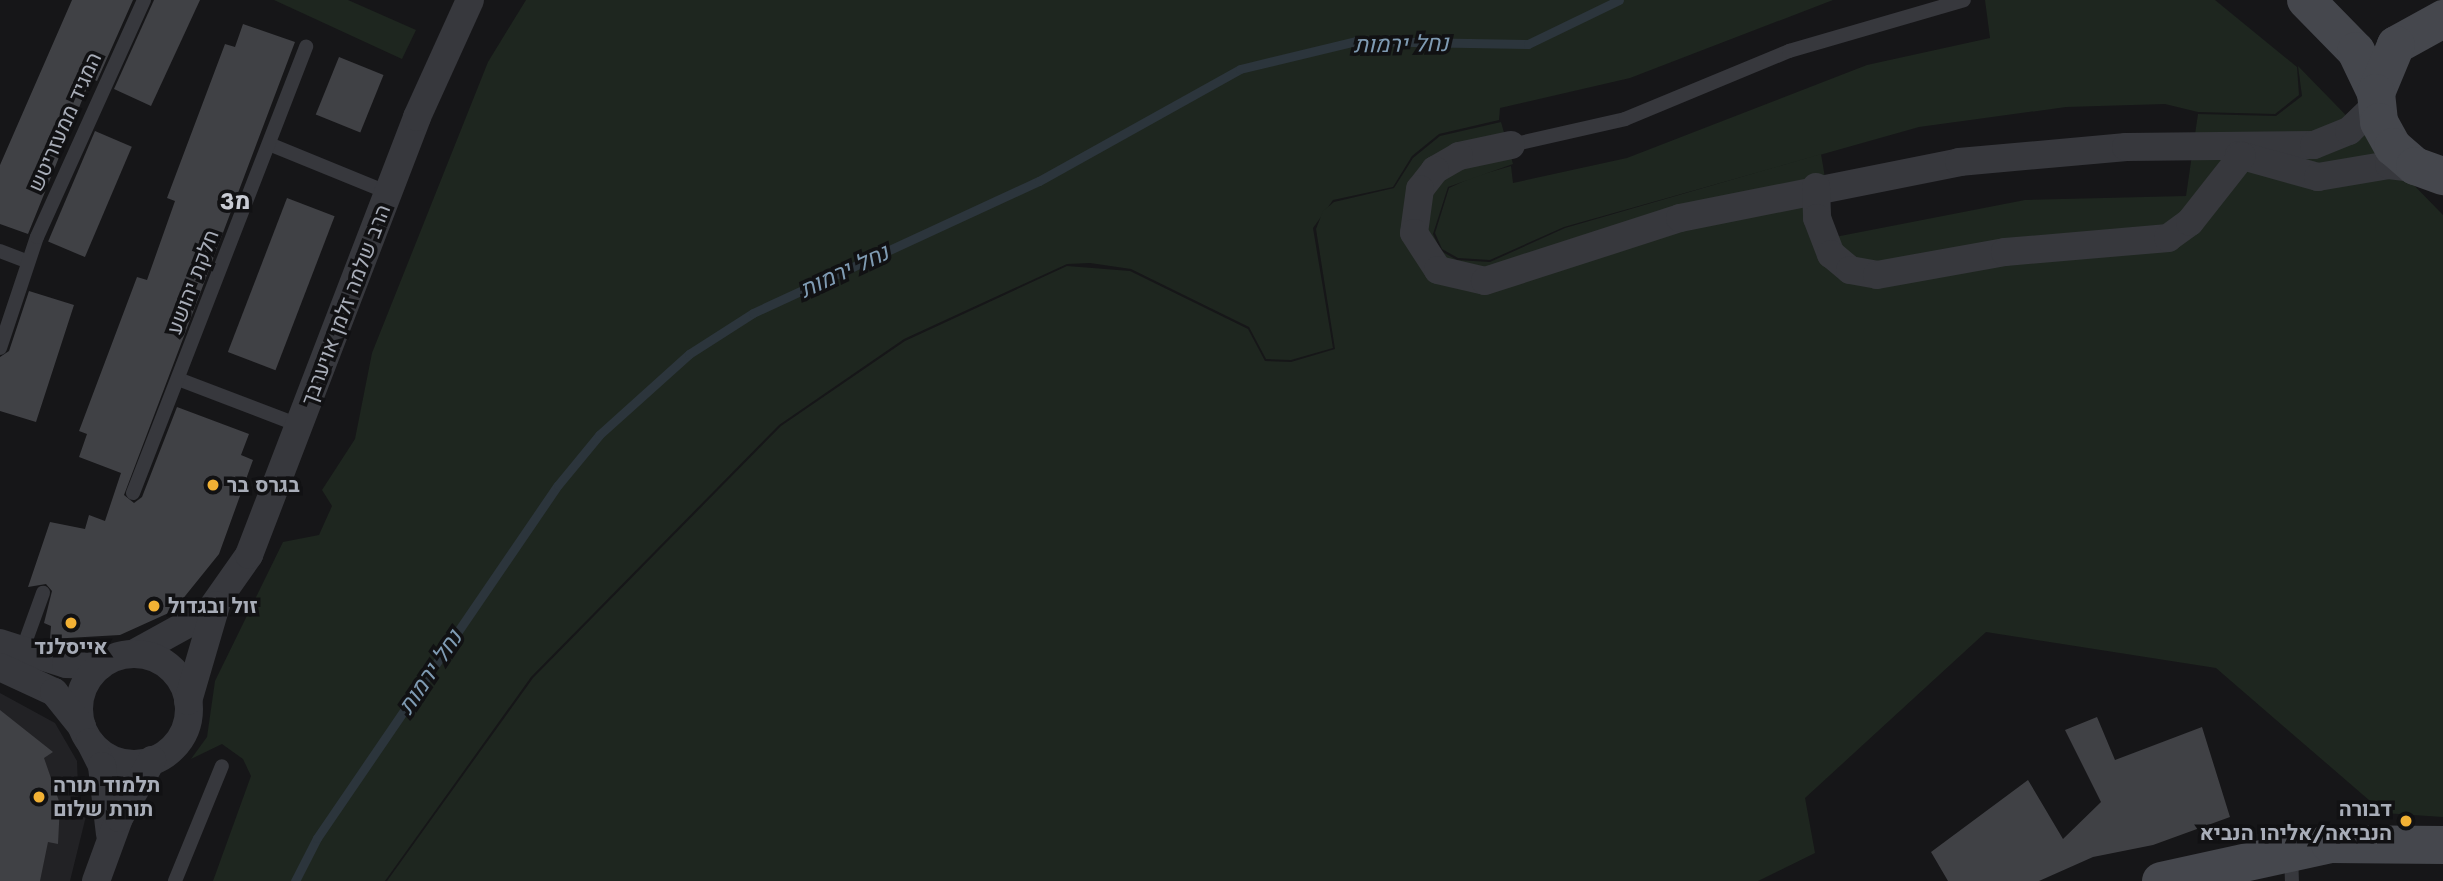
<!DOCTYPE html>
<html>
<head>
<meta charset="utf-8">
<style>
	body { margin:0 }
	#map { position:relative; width:2443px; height:881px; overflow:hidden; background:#161618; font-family:Jost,Heebo,sans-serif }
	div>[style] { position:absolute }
	.built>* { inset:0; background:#222225 }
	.green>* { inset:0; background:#1e261f }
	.stream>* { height:9px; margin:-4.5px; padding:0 4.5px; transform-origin:4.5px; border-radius:4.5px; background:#2c353c }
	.building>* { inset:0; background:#404145; transform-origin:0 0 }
	.lane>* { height:14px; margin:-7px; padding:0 7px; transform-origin:7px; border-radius:7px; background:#37383d }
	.street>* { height:28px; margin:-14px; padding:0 14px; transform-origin:14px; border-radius:14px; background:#37383d }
	.street>.ring { margin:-14px; padding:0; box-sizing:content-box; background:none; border:28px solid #37383d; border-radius:50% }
	.secondary>* { height:38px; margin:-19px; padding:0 19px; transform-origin:19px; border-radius:19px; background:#45474d }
	.dots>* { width:19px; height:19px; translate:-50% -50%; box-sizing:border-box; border:4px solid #111113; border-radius:50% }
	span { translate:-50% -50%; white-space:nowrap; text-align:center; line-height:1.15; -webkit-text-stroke:7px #111113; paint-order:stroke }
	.street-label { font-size:21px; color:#a8adb8 }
	.poi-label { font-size:21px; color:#a8adb8; font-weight:700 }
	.left { translate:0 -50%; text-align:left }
	.right { translate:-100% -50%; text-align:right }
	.water-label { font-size:23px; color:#7f9bb3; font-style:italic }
	.quarter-label { font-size:24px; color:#c9ccd4; font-weight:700 }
</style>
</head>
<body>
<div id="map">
	<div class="built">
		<i style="clip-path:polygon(0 693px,55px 723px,77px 761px,79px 814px,86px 816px,70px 881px,0 881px)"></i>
	</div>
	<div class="green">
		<i style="clip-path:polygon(274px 0,348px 0,416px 30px,402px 59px)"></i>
		<i style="clip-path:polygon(526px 0,1833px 0,1630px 78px,1500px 108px,1499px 120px,1439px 134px,1412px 156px,1393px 187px,1333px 200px,1313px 228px,1333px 348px,1291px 360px,1266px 359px,1249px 327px,1131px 269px,1090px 263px,1067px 264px,904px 339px,779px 425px,531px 677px,385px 881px,213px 881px,251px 776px,243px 759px,222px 744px,191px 759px,207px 737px,215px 681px,283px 542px,319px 535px,332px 506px,322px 490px,355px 439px,372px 353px,488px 62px)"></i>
		<i style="clip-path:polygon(1985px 0,2215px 0,2297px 67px,2299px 95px,2275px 114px,2198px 112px,2165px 104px,2066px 107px,1919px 127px,1564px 227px,1490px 260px,1458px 258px,1442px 249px,1435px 233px,1449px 188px,1473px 177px,1511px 166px,1513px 183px,1627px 158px,1867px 65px,1990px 38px)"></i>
		<i style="clip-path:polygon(2298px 66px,2443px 215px,2443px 817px,2384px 813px,2216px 668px,1986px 632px,1805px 798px,1815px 853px,1758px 881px,387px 881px,533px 678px,781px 426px,905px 341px,1067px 266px,1130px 271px,1248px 329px,1265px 361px,1291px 362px,1335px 349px,1316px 229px,1323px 211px,1334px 202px,1394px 188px,1413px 158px,1440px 136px,1501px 122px,1513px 164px,1448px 187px,1433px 234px,1441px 251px,1457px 260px,1490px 262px,1565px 228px,1821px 154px,1835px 237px,2025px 200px,2186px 196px,2198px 114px,2276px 116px,2302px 96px)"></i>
	</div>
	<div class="stream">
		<i style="left:295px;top:881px;width:48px;rotate:-62.9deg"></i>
		<i style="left:317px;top:838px;width:427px;rotate:-55.7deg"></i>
		<i style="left:558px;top:485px;width:65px;rotate:-50.6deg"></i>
		<i style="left:599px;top:435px;width:121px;rotate:-42deg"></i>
		<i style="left:689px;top:354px;width:76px;rotate:-32.6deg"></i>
		<i style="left:753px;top:313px;width:315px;rotate:-24.8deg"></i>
		<i style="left:1039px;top:181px;width:230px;rotate:-29.1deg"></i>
		<i style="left:1240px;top:69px;width:119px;rotate:-13.6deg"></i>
		<i style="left:1356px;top:41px;width:172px;rotate:1deg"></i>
		<i style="left:1528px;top:44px;width:101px;rotate:-25.8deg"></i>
	</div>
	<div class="building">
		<i style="clip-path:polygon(72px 0,133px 0,97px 81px,91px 78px,28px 234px,0 224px,0 165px)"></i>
		<i style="clip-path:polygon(154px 0,200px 0,151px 106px,114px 89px)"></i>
		<i style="clip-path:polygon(243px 24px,295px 42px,124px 495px,134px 503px,142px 497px,177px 407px,249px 434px,241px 455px,253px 460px,219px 554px,173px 611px,120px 635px,50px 639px,51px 626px,44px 623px,52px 591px,46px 584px,28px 587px,50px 522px,85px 529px,89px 515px,105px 521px,121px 473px,79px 457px,87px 434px,79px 431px,137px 277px,147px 280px,175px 201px,167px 198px,225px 44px,235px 47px)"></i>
		<i style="left:339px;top:57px;width:48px;height:62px;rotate:22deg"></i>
		<i style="left:95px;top:131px;width:40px;height:120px;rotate:23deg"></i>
		<i style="left:287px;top:198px;width:51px;height:165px;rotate:21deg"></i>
		<i style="clip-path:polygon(29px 291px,74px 305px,36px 422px,0 411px,0 357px,9px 351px)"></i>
		<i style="clip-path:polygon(0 710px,53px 752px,44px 758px,60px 804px,58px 844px,48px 842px,40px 881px,0 881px)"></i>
		<i style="clip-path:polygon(2097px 717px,2115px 760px,2202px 727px,2230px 817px,2153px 845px,2093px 857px,2039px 881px,1948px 881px,1931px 852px,2028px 780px,2063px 839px,2101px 802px,2065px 730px)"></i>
	</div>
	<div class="lane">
		<i style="left:269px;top:144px;width:130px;rotate:22.2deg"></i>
		<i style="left:1511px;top:145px;width:117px;rotate:-12.8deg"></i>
		<i style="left:1625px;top:119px;width:178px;rotate:-22.5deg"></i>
		<i style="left:1789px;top:51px;width:182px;rotate:-16.2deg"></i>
		<i style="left:0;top:251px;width:30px;rotate:21deg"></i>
		<i style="left:0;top:348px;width:117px;rotate:-71.6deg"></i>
		<i style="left:37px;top:237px;width:260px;rotate:-65.7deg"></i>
		<i style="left:178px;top:379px;width:132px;rotate:20.9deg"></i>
		<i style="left:133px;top:493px;width:479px;rotate:-68.8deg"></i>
		<i style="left:22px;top:651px;width:62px;rotate:-70.1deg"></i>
		<i style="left:2291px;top:854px;width:27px;rotate:88deg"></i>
		<i style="left:175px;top:881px;width:124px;rotate:-67.8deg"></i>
	</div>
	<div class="street">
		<i style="left:1511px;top:145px;width:53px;rotate:168.1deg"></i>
		<i style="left:1459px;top:156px;width:28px;rotate:150deg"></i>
		<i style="left:1435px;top:170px;width:24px;rotate:128deg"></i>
		<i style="left:1420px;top:189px;width:44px;rotate:97.8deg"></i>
		<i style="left:1414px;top:233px;width:44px;rotate:57deg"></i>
		<i style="left:1438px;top:270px;width:48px;rotate:13.2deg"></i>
		<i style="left:1485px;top:281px;width:205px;rotate:-17.9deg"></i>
		<i style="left:1680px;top:218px;width:285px;rotate:-11.3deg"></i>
		<i style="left:1959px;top:162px;width:168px;rotate:-5.1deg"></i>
		<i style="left:2126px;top:147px;width:188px;rotate:-0.6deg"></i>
		<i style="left:2314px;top:145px;width:38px;rotate:-22deg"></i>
		<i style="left:2349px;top:131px;width:37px;rotate:-44deg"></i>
		<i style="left:2239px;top:155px;width:82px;rotate:15.6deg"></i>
		<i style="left:2318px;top:177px;width:72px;rotate:-9.6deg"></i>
		<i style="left:2389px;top:165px;width:31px;rotate:7deg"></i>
		<i style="left:1816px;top:187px;width:31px;rotate:88deg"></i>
		<i style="left:1817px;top:218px;width:39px;rotate:69deg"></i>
		<i style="left:1831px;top:254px;width:25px;rotate:40deg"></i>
		<i style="left:1850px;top:270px;width:27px;rotate:10deg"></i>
		<i style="left:1877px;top:275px;width:130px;rotate:-10.2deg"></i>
		<i style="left:2005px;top:252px;width:164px;rotate:-4.9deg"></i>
		<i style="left:2168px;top:238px;width:27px;rotate:-36deg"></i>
		<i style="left:2190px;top:222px;width:84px;rotate:-51.8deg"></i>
		<i style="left:0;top:643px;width:69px;rotate:17.7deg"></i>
		<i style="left:66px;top:664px;width:35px;rotate:2deg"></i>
		<i style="left:133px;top:654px;width:87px;rotate:-28.9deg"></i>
		<i style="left:209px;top:612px;width:70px;rotate:-54.9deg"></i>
		<i style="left:249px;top:555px;width:469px;rotate:-69deg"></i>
		<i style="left:417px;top:117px;width:128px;rotate:-65.6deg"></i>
		<i class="ring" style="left:79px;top:654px;width:82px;height:82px"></i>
		<i style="left:0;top:667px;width:60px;rotate:24.8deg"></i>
		<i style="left:54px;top:692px;width:45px;rotate:51.3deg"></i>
		<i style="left:188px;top:701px;width:100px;rotate:-73.7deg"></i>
		<i style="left:90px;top:742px;width:27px;rotate:63deg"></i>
		<i style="left:102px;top:766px;width:68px;rotate:83.3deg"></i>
		<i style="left:96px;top:881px;width:67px;rotate:-69.9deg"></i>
		<i style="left:119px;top:818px;width:67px;rotate:-60.4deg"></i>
	</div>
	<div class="secondary">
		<i style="left:2306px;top:0;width:71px;rotate:45.6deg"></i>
		<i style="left:2356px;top:51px;width:47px;rotate:64.5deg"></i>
		<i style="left:2443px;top:19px;width:54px;rotate:151deg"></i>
		<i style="left:2396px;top:45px;width:52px;rotate:112.6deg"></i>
		<i style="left:2376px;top:93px;width:29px;rotate:84deg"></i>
		<i style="left:2379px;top:122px;width:29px;rotate:61deg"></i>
		<i style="left:2393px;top:147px;width:29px;rotate:41deg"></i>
		<i style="left:2415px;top:166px;width:30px;rotate:20deg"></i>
		<i style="left:2161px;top:881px;width:173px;rotate:-12.3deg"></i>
		<i style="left:2330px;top:844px;width:113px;rotate:0.5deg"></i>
	</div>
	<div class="dots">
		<i style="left:213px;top:485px;background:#f2b134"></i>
		<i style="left:154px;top:606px;background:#f2b134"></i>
		<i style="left:71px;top:623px;background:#f2b134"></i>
		<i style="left:39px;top:797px;background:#f2b134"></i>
		<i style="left:2406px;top:821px;background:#f2b134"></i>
	</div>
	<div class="street-label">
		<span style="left:65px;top:122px;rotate:-66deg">המגיד ממעזריטש</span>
		<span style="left:193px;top:282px;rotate:-69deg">חלקת יהושע</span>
		<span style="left:346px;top:305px;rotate:-69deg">הרב שלמה זלמן אויערבך</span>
	</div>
	<div class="poi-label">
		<span class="left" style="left:227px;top:485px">בגרס בר</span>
		<span class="left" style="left:168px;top:606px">זול ובגדול</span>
		<span style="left:71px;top:647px">אייסלנד</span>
		<span class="left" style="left:53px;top:797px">תלמוד תורה<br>תורת שלום</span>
		<span class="right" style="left:2392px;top:821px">דבורה<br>הנביאה/אליהו הנביא</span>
	</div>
	<div class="water-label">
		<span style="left:1401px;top:44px;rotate:-1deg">נחל ירמות</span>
		<span style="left:844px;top:271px;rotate:-25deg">נחל ירמות</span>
		<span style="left:430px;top:672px;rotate:-56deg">נחל ירמות</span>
	</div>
	<div class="quarter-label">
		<span style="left:235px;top:201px">מ3</span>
	</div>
</div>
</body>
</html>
